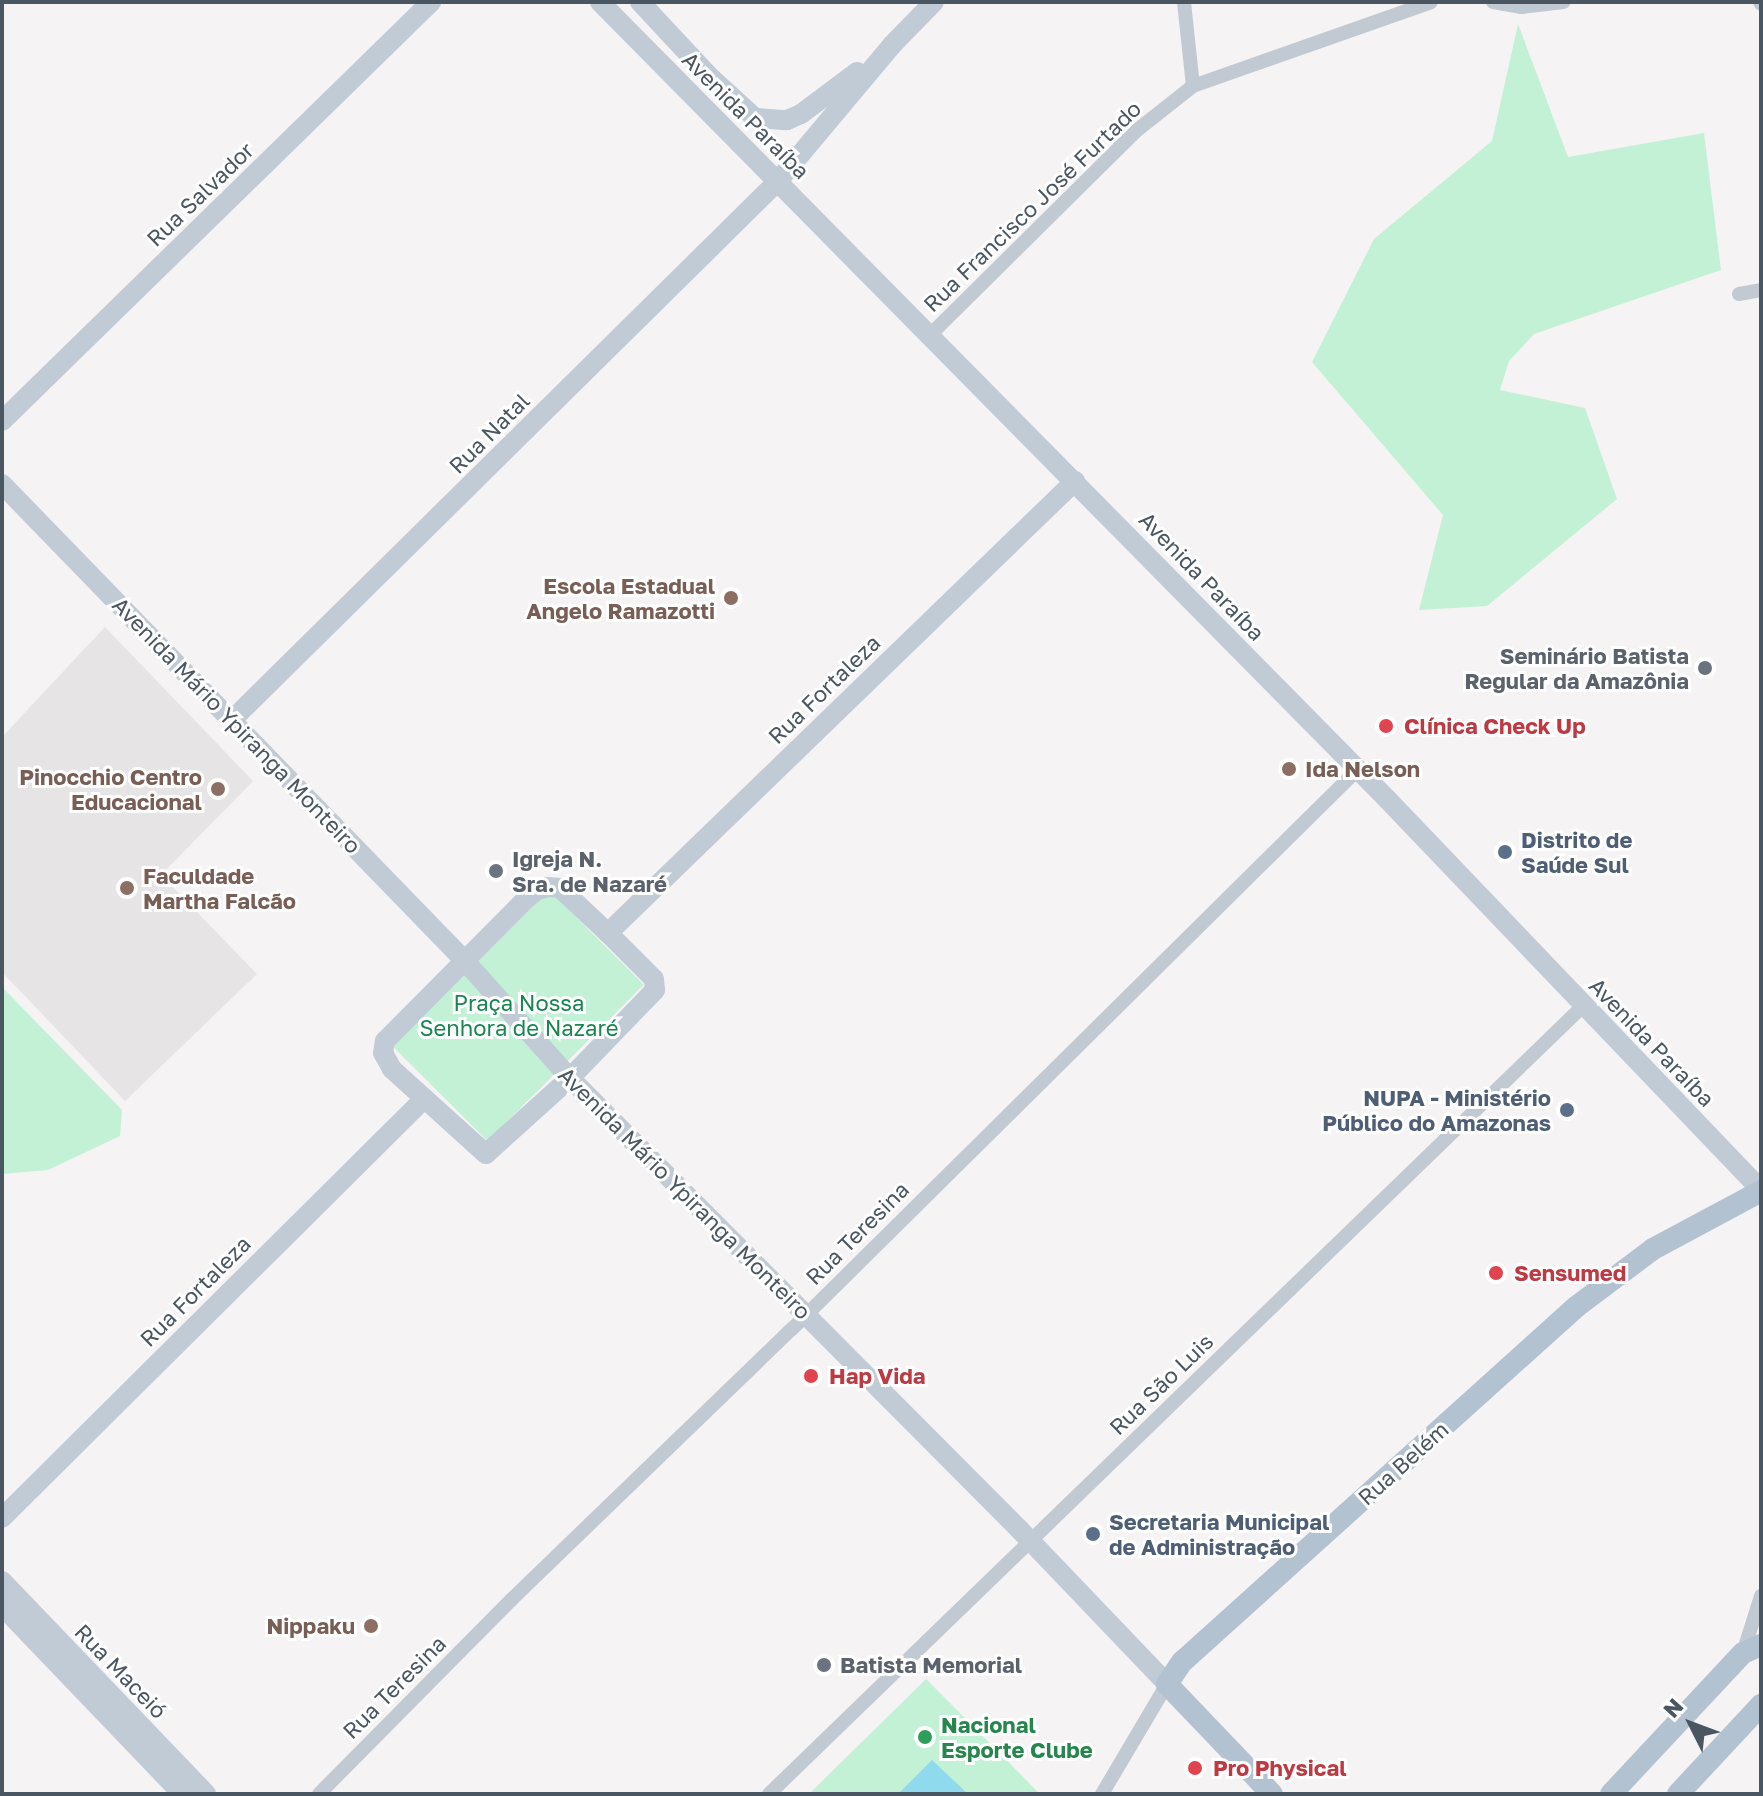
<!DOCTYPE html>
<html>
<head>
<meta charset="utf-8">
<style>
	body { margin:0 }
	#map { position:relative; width:1763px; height:1796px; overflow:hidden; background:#f5f3f3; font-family:"Golos Text",sans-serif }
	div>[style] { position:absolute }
	.education>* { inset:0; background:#e6e4e5 }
	.green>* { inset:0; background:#c3f1d5; transform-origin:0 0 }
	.water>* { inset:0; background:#90daee }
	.street>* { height:14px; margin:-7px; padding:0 7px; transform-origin:7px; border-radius:7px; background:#c1cad2 }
	.secondary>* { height:20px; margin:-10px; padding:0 10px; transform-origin:10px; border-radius:10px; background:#c1cbd6 }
	.primary>* { height:22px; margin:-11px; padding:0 11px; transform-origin:11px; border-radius:11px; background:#b3c2d1 }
	.dots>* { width:22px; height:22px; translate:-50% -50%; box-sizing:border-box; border:4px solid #fff; border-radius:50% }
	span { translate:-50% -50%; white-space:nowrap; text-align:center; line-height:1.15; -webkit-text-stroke:6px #fff; paint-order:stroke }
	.street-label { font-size:22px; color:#4a5661 }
	.education-label { font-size:22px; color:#785e54; font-weight:700 }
	.right { translate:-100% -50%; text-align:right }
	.left { translate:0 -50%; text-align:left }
	.worship-label { font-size:22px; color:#5b616d; font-weight:700 }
	.health-label { font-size:22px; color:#be3a42; font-weight:700 }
	.service-label { font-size:22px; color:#4e5e75; font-weight:700 }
	.park-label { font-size:22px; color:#17864f }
	.leisure-label { font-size:22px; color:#27864d; font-weight:700 }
	.frame { position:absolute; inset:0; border:4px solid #4a5661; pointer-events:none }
	.north { position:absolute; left:1651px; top:1684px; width:80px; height:80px; -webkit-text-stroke:6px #fff; paint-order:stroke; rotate:312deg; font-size:22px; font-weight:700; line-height:32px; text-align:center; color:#4a5661 }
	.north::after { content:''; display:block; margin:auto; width:28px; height:36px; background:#4a5661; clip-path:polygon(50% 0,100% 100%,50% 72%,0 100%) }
</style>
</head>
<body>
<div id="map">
	<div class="education">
		<i style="clip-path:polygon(105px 627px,253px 781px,161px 875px,257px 974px,125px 1101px,2px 972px,2px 737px)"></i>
	</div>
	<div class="green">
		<i style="clip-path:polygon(1518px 24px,1568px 157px,1704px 133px,1721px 270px,1534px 334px,1509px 361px,1500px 390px,1585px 408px,1617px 499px,1487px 606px,1419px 610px,1443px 515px,1312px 362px,1374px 239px,1492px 141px)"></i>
		<i style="left:549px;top:890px;width:134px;height:221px;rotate:45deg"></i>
		<i style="clip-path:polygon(2px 987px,122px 1110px,120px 1136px,48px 1170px,2px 1174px)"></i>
		<i style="clip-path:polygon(926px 1679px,1040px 1794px,809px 1794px)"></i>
	</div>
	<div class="water">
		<i style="clip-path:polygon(932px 1760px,968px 1794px,898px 1794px)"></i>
	</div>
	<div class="street">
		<i style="left:1184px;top:2px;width:84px;rotate:83.9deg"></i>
		<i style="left:1493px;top:2px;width:29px;rotate:10deg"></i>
		<i style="left:1522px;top:7px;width:42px;rotate:-6.8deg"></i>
		<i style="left:1760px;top:2px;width:2px;rotate:63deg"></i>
		<i style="left:1739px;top:294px;width:22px;rotate:-10deg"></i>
		<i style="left:929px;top:336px;width:291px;rotate:-44.7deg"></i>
		<i style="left:1136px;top:131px;width:73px;rotate:-38.3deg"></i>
		<i style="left:1193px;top:86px;width:252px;rotate:-19.4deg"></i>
		<i style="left:1743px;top:1653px;width:60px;rotate:-72.5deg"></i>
		<i style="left:319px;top:1794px;width:273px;rotate:-45.3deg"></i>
		<i style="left:511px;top:1600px;width:390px;rotate:-44deg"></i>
		<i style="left:792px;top:1329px;width:795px;rotate:-44.69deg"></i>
		<i style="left:769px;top:1794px;width:1133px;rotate:-44.07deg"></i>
		<i style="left:1102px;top:1794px;width:128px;rotate:-59.4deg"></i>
	</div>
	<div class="secondary">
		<i style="left:600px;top:2px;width:1120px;rotate:45.36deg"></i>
		<i style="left:1387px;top:799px;width:541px;rotate:46.27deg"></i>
		<i style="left:640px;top:2px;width:100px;rotate:47deg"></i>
		<i style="left:708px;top:75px;width:64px;rotate:42.5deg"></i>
		<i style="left:755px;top:118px;width:32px;rotate:4deg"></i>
		<i style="left:787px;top:120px;width:15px;rotate:-23deg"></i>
		<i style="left:801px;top:114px;width:70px;rotate:-36.9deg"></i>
		<i style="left:2px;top:421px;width:600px;rotate:-44.32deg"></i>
		<i style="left:2px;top:484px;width:663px;rotate:45.86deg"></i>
		<i style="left:464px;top:960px;width:159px;rotate:48.1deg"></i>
		<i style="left:570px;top:1078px;width:636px;rotate:45.13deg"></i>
		<i style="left:1019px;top:1529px;width:214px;rotate:46.3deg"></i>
		<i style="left:233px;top:719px;width:766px;rotate:-44.63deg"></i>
		<i style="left:778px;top:181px;width:177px;rotate:-50deg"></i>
		<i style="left:892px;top:45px;width:60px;rotate:-45.7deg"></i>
		<i style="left:548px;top:887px;width:12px;rotate:5deg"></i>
		<i style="left:560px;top:888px;width:66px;rotate:43.2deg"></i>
		<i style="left:608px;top:933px;width:65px;rotate:45deg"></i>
		<i style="left:654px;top:979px;width:11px;rotate:85deg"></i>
		<i style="left:655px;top:990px;width:122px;rotate:134deg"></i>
		<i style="left:570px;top:1078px;width:113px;rotate:137.9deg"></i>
		<i style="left:486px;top:1154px;width:127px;rotate:-137.9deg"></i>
		<i style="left:392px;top:1069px;width:18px;rotate:-119deg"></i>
		<i style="left:383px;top:1053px;width:12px;rotate:-81deg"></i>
		<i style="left:385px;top:1041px;width:200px;rotate:-45.2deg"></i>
		<i style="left:526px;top:899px;width:14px;rotate:-39deg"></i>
		<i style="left:537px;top:890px;width:11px;rotate:-15deg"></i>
		<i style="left:608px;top:933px;width:650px;rotate:-44.06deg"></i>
		<i style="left:2px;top:1518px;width:595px;rotate:-44.8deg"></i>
		<i style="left:2px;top:1581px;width:295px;rotate:46.2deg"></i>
		<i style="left:2px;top:1606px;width:260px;rotate:46.2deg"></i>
	</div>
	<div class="primary">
		<i style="left:1272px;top:1794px;width:152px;rotate:-133.7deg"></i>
		<i style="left:1167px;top:1684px;width:27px;rotate:-56deg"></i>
		<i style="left:1182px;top:1662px;width:530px;rotate:-42.02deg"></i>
		<i style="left:1576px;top:1307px;width:96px;rotate:-37deg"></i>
		<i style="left:1653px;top:1249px;width:123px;rotate:-28.2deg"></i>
		<i style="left:1611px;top:1794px;width:193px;rotate:-46.9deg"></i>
		<i style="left:1743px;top:1653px;width:20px;rotate:-24deg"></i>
		<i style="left:1678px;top:1794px;width:122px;rotate:-47deg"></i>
	</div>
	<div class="dots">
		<i style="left:731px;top:598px;background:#8d6e63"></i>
		<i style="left:1705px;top:668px;background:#6b7280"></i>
		<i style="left:1386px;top:726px;background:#e0444e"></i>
		<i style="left:1289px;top:769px;background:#8d6e63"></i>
		<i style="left:218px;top:789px;background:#8d6e63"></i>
		<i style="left:1505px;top:852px;background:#5c6f8a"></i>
		<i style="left:496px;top:871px;background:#6b7280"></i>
		<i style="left:127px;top:888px;background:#8d6e63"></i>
		<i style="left:1567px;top:1110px;background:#5c6f8a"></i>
		<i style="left:1496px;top:1273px;background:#e0444e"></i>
		<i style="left:811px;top:1376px;background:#e0444e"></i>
		<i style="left:1093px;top:1534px;background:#5c6f8a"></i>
		<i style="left:371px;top:1626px;background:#8d6e63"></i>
		<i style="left:824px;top:1665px;background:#6b7280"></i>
		<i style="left:925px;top:1737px;background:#2e9e5b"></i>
		<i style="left:1195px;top:1768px;background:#e0444e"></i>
	</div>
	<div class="street-label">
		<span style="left:746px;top:115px;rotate:45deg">Avenida Paraíba</span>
		<span style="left:200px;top:194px;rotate:-44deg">Rua Salvador</span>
		<span style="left:1032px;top:206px;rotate:-44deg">Rua Francisco José Furtado</span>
		<span style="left:489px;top:433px;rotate:-45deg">Rua Natal</span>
		<span style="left:1202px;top:576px;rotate:46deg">Avenida Paraíba</span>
		<span style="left:824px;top:689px;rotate:-44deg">Rua Fortaleza</span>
		<span style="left:237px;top:725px;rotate:46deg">Avenida Mário Ypiranga Monteiro</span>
		<span style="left:1652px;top:1042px;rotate:46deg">Avenida Paraíba</span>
		<span style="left:685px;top:1193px;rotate:45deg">Avenida Mário Ypiranga Monteiro</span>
		<span style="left:857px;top:1233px;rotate:-45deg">Rua Teresina</span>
		<span style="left:195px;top:1291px;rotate:-45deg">Rua Fortaleza</span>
		<span style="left:1161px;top:1384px;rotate:-44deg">Rua São Luis</span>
		<span style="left:1403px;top:1463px;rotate:-42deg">Rua Belém</span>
		<span style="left:121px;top:1671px;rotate:46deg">Rua Maceió</span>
		<span style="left:394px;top:1687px;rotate:-45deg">Rua Teresina</span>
	</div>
	<div class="education-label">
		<span class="right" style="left:715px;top:598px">Escola Estadual<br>Angelo Ramazotti</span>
		<span class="left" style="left:1305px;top:769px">Ida Nelson</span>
		<span class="right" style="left:202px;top:789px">Pinocchio Centro<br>Educacional</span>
		<span class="left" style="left:143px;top:888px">Faculdade<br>Martha Falcão</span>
		<span class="right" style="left:355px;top:1626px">Nippaku</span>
	</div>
	<div class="worship-label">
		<span class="right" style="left:1689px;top:668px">Seminário Batista<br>Regular da Amazônia</span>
		<span class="left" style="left:512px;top:871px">Igreja N.<br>Sra. de Nazaré</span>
		<span class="left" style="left:840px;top:1665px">Batista Memorial</span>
	</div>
	<div class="health-label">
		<span class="left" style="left:1404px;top:726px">Clínica Check Up</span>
		<span class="left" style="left:1514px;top:1273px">Sensumed</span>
		<span class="left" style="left:829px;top:1376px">Hap Vida</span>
		<span class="left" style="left:1213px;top:1768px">Pro Physical</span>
	</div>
	<div class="service-label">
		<span class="left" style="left:1521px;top:852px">Distrito de<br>Saúde Sul</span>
		<span class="right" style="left:1551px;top:1110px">NUPA - Ministério<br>Público do Amazonas</span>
		<span class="left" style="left:1109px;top:1534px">Secretaria Municipal<br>de Administração</span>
	</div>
	<div class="park-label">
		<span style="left:519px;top:1015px">Praça Nossa<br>Senhora de Nazaré</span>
	</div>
	<div class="leisure-label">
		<span class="left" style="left:941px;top:1737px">Nacional<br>Esporte Clube</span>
	</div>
	<div class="frame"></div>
	<div class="north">N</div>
</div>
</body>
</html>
